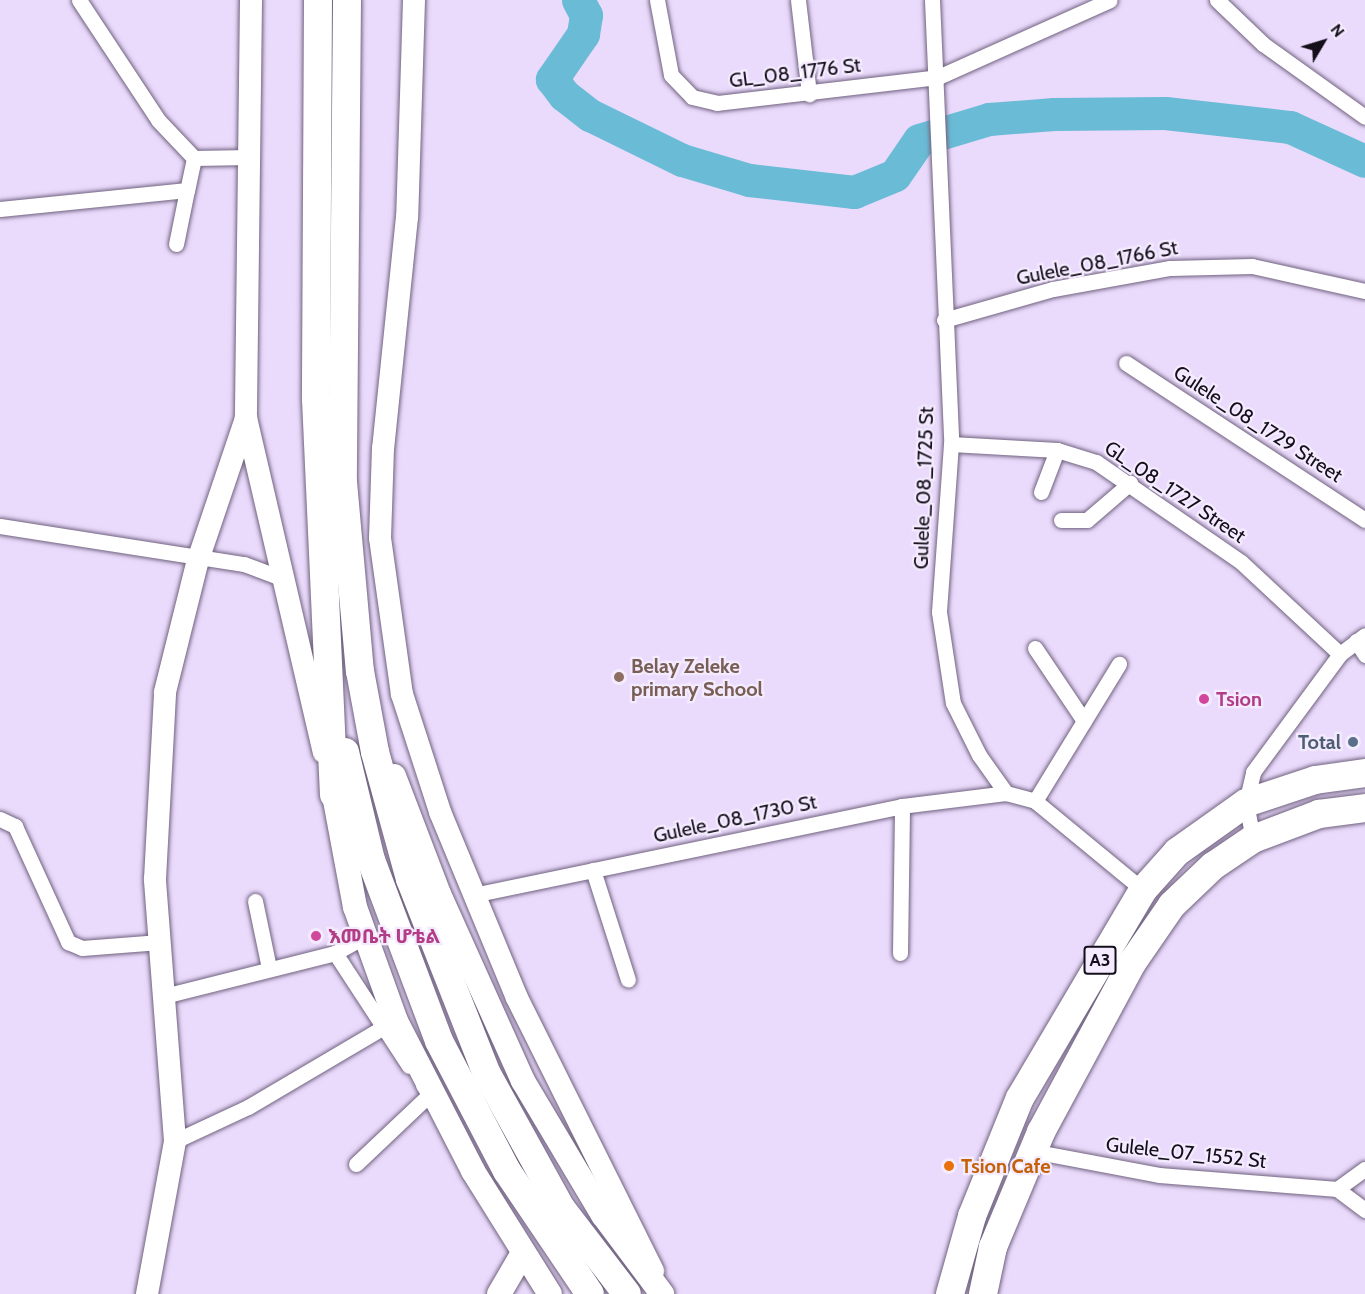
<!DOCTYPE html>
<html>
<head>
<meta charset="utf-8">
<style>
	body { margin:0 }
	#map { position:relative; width:1365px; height:1294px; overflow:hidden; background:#eadafc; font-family:Cabin,"Noto Sans Ethiopic",sans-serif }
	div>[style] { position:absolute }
	.river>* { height:33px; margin:-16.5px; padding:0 16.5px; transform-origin:16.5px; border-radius:16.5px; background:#6abbd6 }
	.roads { filter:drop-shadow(0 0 2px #70627f) drop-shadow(0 0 2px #70627f) }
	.street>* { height:15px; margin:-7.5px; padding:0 7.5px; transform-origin:7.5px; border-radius:7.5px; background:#fff }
	.secondary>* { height:22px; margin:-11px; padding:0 11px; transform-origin:11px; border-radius:11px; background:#fff }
	.primary>* { height:24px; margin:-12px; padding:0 12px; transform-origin:12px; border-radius:12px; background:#fff }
	.highway>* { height:28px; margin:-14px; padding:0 14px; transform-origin:14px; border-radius:14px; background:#fff }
	.dots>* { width:16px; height:16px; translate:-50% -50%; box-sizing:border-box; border:3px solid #f4ebff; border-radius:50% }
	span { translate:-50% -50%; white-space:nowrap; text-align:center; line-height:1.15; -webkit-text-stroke:4.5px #f4ebff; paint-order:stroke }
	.shield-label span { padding:2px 4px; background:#f4ebff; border:2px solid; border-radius:4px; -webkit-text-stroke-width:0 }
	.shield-label { font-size:18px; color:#130e19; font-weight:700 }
	.street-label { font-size:20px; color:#130e19 }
	.education-label { font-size:20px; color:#785e54; font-weight:700 }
	.left { translate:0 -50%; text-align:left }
	.hotel-label { font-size:20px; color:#b23c85; font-weight:700 }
	.service-label { font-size:20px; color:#4e5e75; font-weight:700 }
	.right { translate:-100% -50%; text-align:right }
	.food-label { font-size:20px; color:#c56008; font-weight:700 }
	.north { position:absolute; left:1293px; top:12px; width:60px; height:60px; -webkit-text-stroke:4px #f4ebff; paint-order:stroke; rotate:52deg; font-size:16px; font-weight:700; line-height:24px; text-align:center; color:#130e19 }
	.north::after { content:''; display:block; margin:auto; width:21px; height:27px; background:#130e19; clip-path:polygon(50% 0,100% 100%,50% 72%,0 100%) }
</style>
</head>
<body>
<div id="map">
	<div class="river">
		<i style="left:578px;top:0;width:17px;rotate:62deg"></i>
		<i style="left:586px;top:15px;width:19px;rotate:99deg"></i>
		<i style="left:583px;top:34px;width:55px;rotate:124.6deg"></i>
		<i style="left:552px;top:79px;width:20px;rotate:53deg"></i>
		<i style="left:564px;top:95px;width:33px;rotate:38deg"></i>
		<i style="left:590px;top:115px;width:102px;rotate:26.1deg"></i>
		<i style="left:682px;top:160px;width:70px;rotate:16.6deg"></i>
		<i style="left:749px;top:180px;width:106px;rotate:6.5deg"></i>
		<i style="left:854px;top:192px;width:44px;rotate:-22.5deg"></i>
		<i style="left:895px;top:175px;width:42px;rotate:-55.6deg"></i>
		<i style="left:919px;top:140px;width:73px;rotate:-16.7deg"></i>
		<i style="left:989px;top:119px;width:65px;rotate:-4.4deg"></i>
		<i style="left:1054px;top:114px;width:111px;rotate:-0.5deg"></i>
		<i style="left:1165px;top:113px;width:126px;rotate:6.4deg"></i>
		<i style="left:1290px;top:127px;width:82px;rotate:24.4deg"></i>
	</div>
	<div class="roads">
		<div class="street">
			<i style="left:79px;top:0;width:144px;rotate:56.6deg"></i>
			<i style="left:158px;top:120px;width:52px;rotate:46.5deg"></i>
			<i style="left:194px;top:158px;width:33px;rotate:102deg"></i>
			<i style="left:657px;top:0;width:76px;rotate:79.4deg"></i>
			<i style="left:671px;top:75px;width:30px;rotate:46deg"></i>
			<i style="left:692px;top:97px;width:26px;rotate:13deg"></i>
			<i style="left:717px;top:103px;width:223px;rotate:-6.7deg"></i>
			<i style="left:938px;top:77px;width:188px;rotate:-24.1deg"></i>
			<i style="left:798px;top:0;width:95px;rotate:83.3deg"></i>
			<i style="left:932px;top:0;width:444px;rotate:87.5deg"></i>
			<i style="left:951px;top:444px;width:168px;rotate:94.1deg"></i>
			<i style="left:939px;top:612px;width:92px;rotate:81.3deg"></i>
			<i style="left:953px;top:703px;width:58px;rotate:63.4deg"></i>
			<i style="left:979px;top:755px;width:47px;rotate:54.6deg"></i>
			<i style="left:1006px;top:793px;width:30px;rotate:15deg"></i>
			<i style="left:1035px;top:801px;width:140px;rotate:39.5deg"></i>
			<i style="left:1217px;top:0;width:64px;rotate:43.7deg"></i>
			<i style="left:1263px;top:44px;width:125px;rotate:35.6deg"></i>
			<i style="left:194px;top:158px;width:55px;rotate:-1deg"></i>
			<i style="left:0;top:209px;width:188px;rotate:-5.8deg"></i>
			<i style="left:187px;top:190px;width:55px;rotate:101.5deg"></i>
			<i style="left:944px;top:320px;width:113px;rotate:-15.9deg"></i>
			<i style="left:1053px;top:289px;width:119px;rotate:-10.2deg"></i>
			<i style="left:1170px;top:268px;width:82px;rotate:-1.4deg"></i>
			<i style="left:1252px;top:266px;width:116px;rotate:12.5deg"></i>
			<i style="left:1126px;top:363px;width:286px;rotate:33.3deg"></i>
			<i style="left:951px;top:444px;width:106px;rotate:3.2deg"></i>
			<i style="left:1057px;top:450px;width:41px;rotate:17.1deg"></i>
			<i style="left:1096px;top:462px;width:176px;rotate:34.6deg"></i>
			<i style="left:1241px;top:562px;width:135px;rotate:42.9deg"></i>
			<i style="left:1041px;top:492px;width:45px;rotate:-69.1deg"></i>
			<i style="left:1061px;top:520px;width:26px"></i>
			<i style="left:1087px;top:520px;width:57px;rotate:-40.7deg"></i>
			<i style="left:0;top:526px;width:247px;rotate:8.9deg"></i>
			<i style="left:244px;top:564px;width:43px;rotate:20.6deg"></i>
			<i style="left:1356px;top:641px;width:17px;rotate:57deg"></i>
			<i style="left:1035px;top:648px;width:88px;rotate:56.1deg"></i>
			<i style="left:1035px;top:801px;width:161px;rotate:-58.5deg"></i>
			<i style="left:0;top:819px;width:17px;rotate:25deg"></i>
			<i style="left:15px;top:826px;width:128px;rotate:65.4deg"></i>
			<i style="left:68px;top:942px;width:15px;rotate:23deg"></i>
			<i style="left:82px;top:948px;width:78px;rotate:-4.4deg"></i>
			<i style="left:1253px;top:839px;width:37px;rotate:-101deg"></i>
			<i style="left:1246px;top:803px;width:32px;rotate:-77deg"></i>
			<i style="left:1253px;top:772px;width:147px;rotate:-53.6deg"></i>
			<i style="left:1340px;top:654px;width:31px;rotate:-37deg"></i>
			<i style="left:593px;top:870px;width:115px;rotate:72.3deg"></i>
			<i style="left:473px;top:895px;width:438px;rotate:-11.7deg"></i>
			<i style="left:902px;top:806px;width:105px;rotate:-7.1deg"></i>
			<i style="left:255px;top:901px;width:68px;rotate:78.2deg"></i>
			<i style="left:335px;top:953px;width:135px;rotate:56.8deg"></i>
			<i style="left:900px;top:953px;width:147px;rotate:-89.2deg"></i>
			<i style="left:164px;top:996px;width:176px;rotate:-14.1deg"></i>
			<i style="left:335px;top:953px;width:33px;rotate:-29deg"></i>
			<i style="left:175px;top:1141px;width:81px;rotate:-25deg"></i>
			<i style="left:248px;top:1107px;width:156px;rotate:-30.5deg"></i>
			<i style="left:1032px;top:1151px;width:129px;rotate:10.7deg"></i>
			<i style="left:1159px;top:1175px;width:179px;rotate:4.5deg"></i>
			<i style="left:356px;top:1164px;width:102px;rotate:-43.4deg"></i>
			<i style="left:430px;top:1094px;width:11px;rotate:-128deg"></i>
			<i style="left:1337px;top:1189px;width:35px;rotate:37deg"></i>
			<i style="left:1337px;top:1189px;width:34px;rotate:-36deg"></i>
		</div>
		<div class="secondary">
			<i style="left:251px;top:0;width:418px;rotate:90.7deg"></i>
			<i style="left:246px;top:418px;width:343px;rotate:76.9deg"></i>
			<i style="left:414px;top:0;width:217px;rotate:91.8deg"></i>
			<i style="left:407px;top:217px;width:232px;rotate:95.9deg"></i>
			<i style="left:383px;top:448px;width:90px;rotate:91.9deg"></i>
			<i style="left:380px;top:538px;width:158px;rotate:82deg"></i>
			<i style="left:402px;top:694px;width:124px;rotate:72.1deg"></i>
			<i style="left:440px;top:812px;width:201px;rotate:67.5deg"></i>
			<i style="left:517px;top:998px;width:305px;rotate:63.5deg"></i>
			<i style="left:147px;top:1294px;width:156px;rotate:-79.6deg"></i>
			<i style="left:175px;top:1141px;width:263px;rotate:-94.4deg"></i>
			<i style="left:155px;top:879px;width:187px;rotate:-86.9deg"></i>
			<i style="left:165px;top:692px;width:136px;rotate:-76deg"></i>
			<i style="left:198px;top:560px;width:150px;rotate:-71.3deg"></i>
		</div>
		<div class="primary">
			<i style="left:394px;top:776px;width:126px;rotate:69.1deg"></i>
			<i style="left:439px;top:894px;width:205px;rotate:65.8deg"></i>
			<i style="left:523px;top:1081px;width:156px;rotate:59.2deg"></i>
			<i style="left:603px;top:1215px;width:99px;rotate:53.2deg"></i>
			<i style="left:334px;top:795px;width:114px;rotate:79.4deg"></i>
			<i style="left:355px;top:907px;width:121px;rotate:70.2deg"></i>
			<i style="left:396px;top:1021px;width:169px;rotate:62.8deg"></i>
			<i style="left:473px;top:1171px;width:145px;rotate:58deg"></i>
			<i style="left:499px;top:1294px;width:48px;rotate:-59.7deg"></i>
		</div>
		<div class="highway">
			<i style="left:318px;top:0;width:399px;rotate:90.3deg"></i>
			<i style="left:316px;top:399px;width:396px;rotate:87.4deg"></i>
			<i style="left:347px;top:0;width:482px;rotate:90.5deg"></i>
			<i style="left:343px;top:482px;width:190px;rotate:84.9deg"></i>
			<i style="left:360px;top:671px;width:82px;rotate:79.5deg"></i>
			<i style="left:375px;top:752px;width:132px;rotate:74.6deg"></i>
			<i style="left:410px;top:879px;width:210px;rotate:68.5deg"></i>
			<i style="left:487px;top:1074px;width:153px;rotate:61.1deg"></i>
			<i style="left:561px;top:1208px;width:108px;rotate:52.5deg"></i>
			<i style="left:345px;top:752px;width:111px;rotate:76.5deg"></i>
			<i style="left:371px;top:860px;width:193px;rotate:69.4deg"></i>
			<i style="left:439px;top:1041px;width:147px;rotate:62.4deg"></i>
			<i style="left:507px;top:1171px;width:148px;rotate:56deg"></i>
			<i style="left:950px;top:1294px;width:81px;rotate:-74.2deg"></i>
			<i style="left:972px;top:1216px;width:127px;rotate:-67.9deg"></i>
			<i style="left:1020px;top:1098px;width:242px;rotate:-59.4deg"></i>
			<i style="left:1143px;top:890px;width:51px;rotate:-48.2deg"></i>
			<i style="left:1177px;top:852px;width:85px;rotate:-35.4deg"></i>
			<i style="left:1246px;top:803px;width:73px;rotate:-18.4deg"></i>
			<i style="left:1315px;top:780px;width:50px;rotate:-8deg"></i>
			<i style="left:983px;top:1294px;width:48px;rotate:-78deg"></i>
			<i style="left:993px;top:1247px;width:125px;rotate:-67.3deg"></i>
			<i style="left:1041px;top:1132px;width:192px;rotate:-61.7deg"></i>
			<i style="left:1132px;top:963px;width:70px;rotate:-55.4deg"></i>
			<i style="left:1172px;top:905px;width:57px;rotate:-43.6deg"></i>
			<i style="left:1213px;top:866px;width:48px;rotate:-34deg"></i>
			<i style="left:1253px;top:839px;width:71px;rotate:-20.7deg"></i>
			<i style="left:1319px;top:814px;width:46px;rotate:-7.4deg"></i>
		</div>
	</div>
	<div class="dots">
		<i style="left:619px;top:677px;background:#8d6e63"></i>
		<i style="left:1204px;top:699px;background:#d1479c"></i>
		<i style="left:1353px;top:742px;background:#5c6f8a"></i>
		<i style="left:316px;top:936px;background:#d1479c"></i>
		<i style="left:949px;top:1166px;background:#e8710a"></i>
	</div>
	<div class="shield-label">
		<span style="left:1100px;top:960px">A3</span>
	</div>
	<div class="street-label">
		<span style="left:795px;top:73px;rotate:-7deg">GL_08_1776 St</span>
		<span style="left:1097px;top:263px;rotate:-11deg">Gulele_08_1766 St</span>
		<span style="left:1258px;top:424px;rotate:33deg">Gulele_08_1729 Street</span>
		<span style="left:924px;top:488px;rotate:-88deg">Gulele_08_1725 St</span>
		<span style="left:1175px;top:492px;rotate:34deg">GL_08_1727 Street</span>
		<span style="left:735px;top:819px;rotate:-12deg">Gulele_08_1730 St</span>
		<span style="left:1186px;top:1153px;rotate:6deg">Gulele_07_1552 St</span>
	</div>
	<div class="education-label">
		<span class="left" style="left:631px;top:678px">Belay Zeleke<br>primary School</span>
	</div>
	<div class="hotel-label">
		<span class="left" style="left:1216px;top:699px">Tsion</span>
		<span class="left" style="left:328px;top:936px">እመቤት ሆቴል</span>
	</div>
	<div class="service-label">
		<span class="right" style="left:1341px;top:742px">Total</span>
	</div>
	<div class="food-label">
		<span class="left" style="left:961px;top:1166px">Tsion Cafe</span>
	</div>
	<div class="north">N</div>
</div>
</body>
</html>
